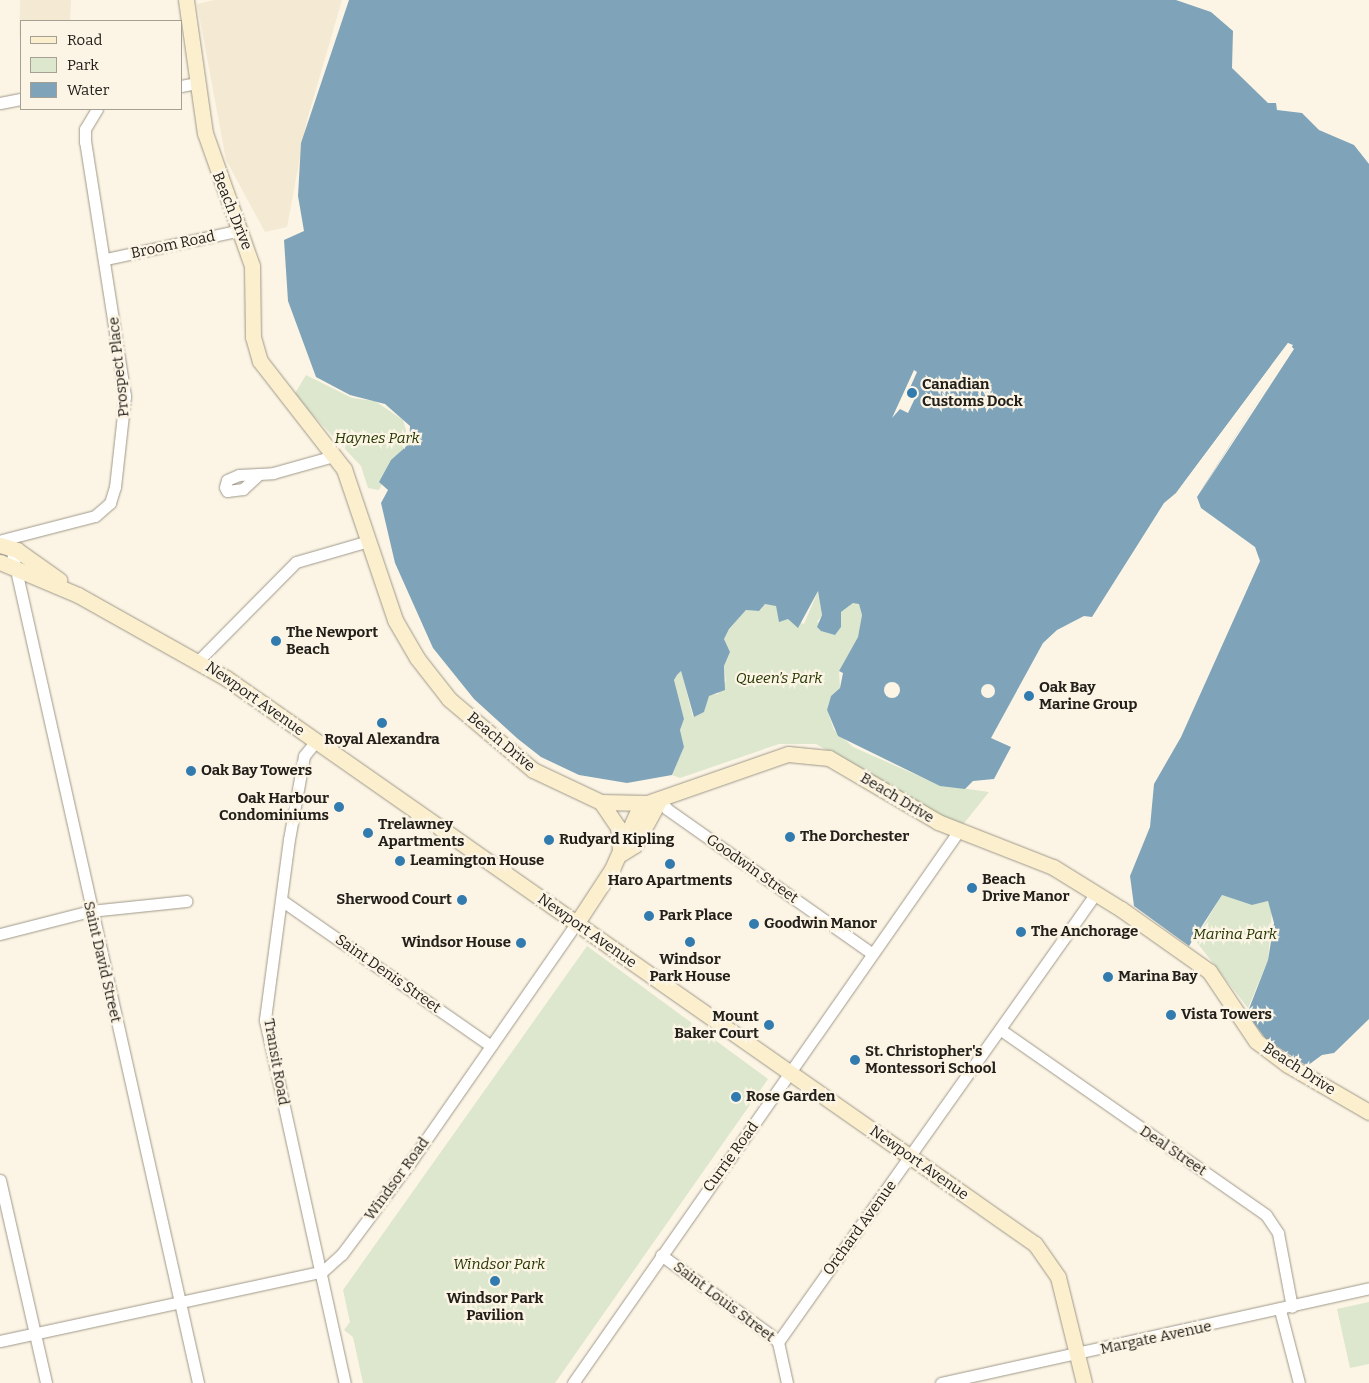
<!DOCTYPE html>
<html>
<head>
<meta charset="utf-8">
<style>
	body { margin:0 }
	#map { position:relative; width:1369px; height:1383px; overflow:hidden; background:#fcf5e5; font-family:Bitter,serif }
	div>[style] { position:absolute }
	.built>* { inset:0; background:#f4e9d3 }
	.green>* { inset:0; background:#dce7cd }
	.water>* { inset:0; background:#7fa4b9 }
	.pier>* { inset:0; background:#fcf5e5 }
	.round { border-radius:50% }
	.roads { filter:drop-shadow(0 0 1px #9f988a) drop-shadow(0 0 1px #9f988a) }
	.street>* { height:11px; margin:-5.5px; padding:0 5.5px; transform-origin:5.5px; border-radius:5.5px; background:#fff }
	.secondary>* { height:15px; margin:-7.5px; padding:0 7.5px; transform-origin:7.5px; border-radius:7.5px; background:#fcefcd }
	.dots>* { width:14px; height:14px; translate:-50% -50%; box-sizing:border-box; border:2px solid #fcf5e5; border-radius:50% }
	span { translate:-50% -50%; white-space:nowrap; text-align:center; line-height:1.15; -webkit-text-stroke:4.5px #fcf5e5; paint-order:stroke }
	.street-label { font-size:15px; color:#23201b }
	.poi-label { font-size:15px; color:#23201b; font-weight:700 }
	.left { translate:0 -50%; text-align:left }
	.right { translate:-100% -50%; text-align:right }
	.park-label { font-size:15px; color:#263700; font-style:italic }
	.legend { position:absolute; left:20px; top:20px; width:162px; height:90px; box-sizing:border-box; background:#fcf5e5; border:1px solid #a5a094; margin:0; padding:6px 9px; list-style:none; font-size:15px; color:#23201b }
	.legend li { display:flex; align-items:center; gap:10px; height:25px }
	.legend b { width:25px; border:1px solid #a5a094 }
</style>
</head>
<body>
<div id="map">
	<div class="built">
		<i style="clip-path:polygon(20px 0,71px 0,70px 21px,21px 21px,19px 44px)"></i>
		<i style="clip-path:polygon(215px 0,342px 0,307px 120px,287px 227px,265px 232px,226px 160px,197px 4px)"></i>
	</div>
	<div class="green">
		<i style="clip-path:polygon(306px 375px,352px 398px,375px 401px,403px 420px,411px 448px,388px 472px,379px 490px,368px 488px,361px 466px,294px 395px)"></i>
		<i style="clip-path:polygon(818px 591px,822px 615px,817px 622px,841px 627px,841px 612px,853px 603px,859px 603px,862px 615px,858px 637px,839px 671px,840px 688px,831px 696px,827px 710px,834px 730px,853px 747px,939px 785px,989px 792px,961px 827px,816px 744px,779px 744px,680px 778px,672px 775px,684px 747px,680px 730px,684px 719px,674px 680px,677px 675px,681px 671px,693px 717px,704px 712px,709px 695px,718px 694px,726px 681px,724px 666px,730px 652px,724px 639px,729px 629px,746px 610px,759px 611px,765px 604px,776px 605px,778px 615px,804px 624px)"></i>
		<i style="clip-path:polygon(1222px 895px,1252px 905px,1268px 901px,1272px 911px,1268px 960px,1248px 1008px,1195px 940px)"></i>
		<i style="clip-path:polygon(587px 946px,768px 1079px,555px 1383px,363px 1383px,353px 1337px,344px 1330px,350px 1322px,343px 1290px)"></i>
		<i style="clip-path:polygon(1369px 1302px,1369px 1364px,1350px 1368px,1337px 1309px)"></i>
	</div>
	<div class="water">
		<i style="clip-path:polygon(349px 0,1176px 0,1211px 12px,1233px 31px,1232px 68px,1268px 103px,1276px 103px,1277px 110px,1302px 113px,1319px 130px,1354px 145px,1369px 164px,1369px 1019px,1334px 1053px,1322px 1055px,1307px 1066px,1266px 1039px,1247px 1014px,1268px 960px,1274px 923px,1268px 901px,1252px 905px,1222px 895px,1189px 946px,1134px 906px,1130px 876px,1150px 827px,1154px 784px,1181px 737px,1260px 561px,1255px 547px,1201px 508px,1197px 497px,1293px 345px,1288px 343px,1176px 493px,1164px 503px,1092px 617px,1084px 616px,1057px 630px,1043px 643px,991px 738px,1011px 747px,994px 779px,973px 781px,965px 789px,940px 786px,838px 736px,827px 710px,831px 696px,840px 688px,843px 673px,839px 671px,858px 637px,862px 615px,859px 604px,853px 603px,841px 612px,841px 627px,835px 635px,821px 631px,817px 627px,822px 615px,818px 591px,798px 628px,788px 619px,779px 622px,776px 606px,765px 604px,759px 611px,746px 610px,729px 629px,724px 639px,730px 652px,724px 666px,725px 690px,709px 696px,704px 712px,694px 717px,681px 671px,677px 675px,674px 680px,684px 719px,680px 730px,684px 747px,672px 775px,627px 783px,579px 775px,541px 757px,518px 739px,474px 699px,433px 648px,395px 563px,381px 503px,388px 490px,379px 482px,391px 460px,409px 444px,410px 426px,385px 404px,350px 395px,316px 377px,288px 301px,284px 240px,304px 231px,298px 196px,301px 143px)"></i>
	</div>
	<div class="pier">
		<i style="clip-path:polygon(1288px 343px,1294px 349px,1198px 496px,1291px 347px,1176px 493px)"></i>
		<i style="clip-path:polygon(914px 370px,917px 372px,909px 390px,917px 394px,908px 413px,900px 409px,892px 418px)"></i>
		<i class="round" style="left:884px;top:682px;width:16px;height:16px"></i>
		<i class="round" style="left:981px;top:684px;width:14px;height:14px"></i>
	</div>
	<div class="roads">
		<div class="street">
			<i style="left:181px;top:86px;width:15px;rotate:-11deg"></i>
			<i style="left:0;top:103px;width:21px;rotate:-11deg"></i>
			<i style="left:106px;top:259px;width:138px;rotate:-12.1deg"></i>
			<i style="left:258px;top:475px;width:21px;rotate:137deg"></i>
			<i style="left:243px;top:489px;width:16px;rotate:173deg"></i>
			<i style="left:227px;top:491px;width:4px;rotate:-117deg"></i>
			<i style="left:225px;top:487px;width:7px;rotate:-74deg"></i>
			<i style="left:227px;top:480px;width:13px;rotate:-23deg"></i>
			<i style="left:239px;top:475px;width:34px;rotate:-3deg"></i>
			<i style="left:273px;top:473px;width:63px;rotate:-15.6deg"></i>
			<i style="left:2px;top:540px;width:96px;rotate:-14.5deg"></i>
			<i style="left:95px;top:516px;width:20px;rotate:-41deg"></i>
			<i style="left:110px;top:503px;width:17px;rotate:-73deg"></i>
			<i style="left:115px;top:487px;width:92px;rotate:-83.7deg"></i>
			<i style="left:125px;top:396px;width:257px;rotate:-98.9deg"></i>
			<i style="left:85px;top:142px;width:13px;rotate:-90deg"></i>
			<i style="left:85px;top:129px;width:23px;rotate:-59deg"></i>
			<i style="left:10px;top:543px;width:861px;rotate:77.38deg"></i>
			<i style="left:199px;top:660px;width:138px;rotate:-45.3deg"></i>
			<i style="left:296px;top:562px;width:72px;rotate:-16.2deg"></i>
			<i style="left:316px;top:741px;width:19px;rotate:129deg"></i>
			<i style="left:304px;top:756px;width:84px;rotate:100.2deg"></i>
			<i style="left:289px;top:839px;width:183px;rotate:97.6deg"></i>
			<i style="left:265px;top:1020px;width:372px;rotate:77.6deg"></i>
			<i style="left:660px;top:799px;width:12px;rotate:55deg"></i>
			<i style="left:667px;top:809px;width:250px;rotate:35.2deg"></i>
			<i style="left:284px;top:902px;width:252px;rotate:34.8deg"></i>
			<i style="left:0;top:934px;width:93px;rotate:-14.3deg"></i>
			<i style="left:90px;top:911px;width:97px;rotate:-5.9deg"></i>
			<i style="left:1001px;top:1030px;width:323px;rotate:34.9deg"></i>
			<i style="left:1266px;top:1215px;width:22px;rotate:56deg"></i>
			<i style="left:1278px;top:1233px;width:75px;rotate:79.3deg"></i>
			<i style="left:0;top:1180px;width:208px;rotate:77.2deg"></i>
			<i style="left:661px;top:1255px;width:137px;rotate:36.1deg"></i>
			<i style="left:772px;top:1336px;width:8px;rotate:45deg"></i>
			<i style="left:778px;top:1342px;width:42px;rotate:77.6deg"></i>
			<i style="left:1280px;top:1310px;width:75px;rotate:75.4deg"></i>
			<i style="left:0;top:1341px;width:330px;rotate:-12.2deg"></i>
			<i style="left:323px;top:1271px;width:25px;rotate:-42deg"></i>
			<i style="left:342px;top:1254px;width:112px;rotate:-53.3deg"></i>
			<i style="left:409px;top:1164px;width:292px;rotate:-55.2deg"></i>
			<i style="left:778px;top:1342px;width:550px;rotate:-54.69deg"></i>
			<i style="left:573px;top:1383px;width:672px;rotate:-55.06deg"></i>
			<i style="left:941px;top:1383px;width:438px;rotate:-12.5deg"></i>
		</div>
		<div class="secondary">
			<i style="left:186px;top:0;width:134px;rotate:81.9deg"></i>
			<i style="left:205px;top:133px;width:141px;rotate:70.5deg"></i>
			<i style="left:252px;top:266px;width:71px;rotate:89.2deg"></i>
			<i style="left:253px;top:337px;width:25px;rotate:74deg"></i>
			<i style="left:260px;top:361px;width:137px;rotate:52.1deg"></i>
			<i style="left:344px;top:469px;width:159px;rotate:71.3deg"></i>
			<i style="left:395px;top:620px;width:44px;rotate:59.9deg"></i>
			<i style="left:417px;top:658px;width:52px;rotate:52deg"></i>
			<i style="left:449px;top:699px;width:110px;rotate:40.2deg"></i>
			<i style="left:533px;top:770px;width:75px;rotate:25.2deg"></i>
			<i style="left:601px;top:802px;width:46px;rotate:1.2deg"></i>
			<i style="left:647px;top:803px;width:149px;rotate:-19.2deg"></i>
			<i style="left:788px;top:754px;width:41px;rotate:5.6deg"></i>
			<i style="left:829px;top:758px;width:126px;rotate:30.4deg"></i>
			<i style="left:938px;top:822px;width:123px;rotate:21.4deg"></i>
			<i style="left:1053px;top:867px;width:80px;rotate:31.7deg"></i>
			<i style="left:1121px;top:909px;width:108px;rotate:35.2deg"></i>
			<i style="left:1209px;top:971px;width:84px;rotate:56.1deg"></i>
			<i style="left:1256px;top:1041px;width:40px;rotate:37deg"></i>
			<i style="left:1288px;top:1065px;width:94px;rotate:30.1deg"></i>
			<i style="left:0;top:545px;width:18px;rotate:16deg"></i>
			<i style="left:17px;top:550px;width:52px;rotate:35.5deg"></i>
			<i style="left:0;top:562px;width:85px;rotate:22.9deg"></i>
			<i style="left:78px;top:595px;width:170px;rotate:29.3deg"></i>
			<i style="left:226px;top:678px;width:987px;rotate:34.98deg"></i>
			<i style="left:1035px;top:1244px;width:40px;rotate:55.1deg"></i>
			<i style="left:1058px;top:1277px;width:109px;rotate:76.2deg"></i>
			<i style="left:601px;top:802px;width:30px;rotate:56deg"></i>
			<i style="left:618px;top:827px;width:21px;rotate:85deg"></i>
			<i style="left:619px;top:855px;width:19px;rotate:-32deg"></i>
			<i style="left:635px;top:845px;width:52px;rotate:-61.5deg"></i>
			<i style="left:576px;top:924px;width:66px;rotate:-56.8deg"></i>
			<i style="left:612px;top:869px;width:71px;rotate:-66deg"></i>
		</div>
	</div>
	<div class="dots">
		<i style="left:912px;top:393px;background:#327baf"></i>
		<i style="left:276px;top:641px;background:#327baf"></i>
		<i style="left:1029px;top:696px;background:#327baf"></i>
		<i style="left:382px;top:723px;background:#327baf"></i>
		<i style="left:191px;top:771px;background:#327baf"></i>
		<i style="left:339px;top:807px;background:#327baf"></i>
		<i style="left:368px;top:833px;background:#327baf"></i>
		<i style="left:790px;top:837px;background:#327baf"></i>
		<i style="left:549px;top:840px;background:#327baf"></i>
		<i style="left:400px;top:861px;background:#327baf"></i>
		<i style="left:670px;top:864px;background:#327baf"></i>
		<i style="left:972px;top:888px;background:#327baf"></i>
		<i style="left:462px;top:900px;background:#327baf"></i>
		<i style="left:649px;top:916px;background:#327baf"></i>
		<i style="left:754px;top:924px;background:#327baf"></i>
		<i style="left:1021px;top:932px;background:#327baf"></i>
		<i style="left:690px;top:942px;background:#327baf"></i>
		<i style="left:521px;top:943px;background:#327baf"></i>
		<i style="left:1108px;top:977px;background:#327baf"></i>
		<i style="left:1171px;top:1015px;background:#327baf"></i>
		<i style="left:769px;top:1025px;background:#327baf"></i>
		<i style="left:855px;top:1060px;background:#327baf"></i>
		<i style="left:736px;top:1097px;background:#327baf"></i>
		<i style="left:495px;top:1281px;background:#327baf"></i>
	</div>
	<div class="street-label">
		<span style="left:232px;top:211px;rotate:68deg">Beach Drive</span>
		<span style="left:173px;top:245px;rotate:-12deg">Broom Road</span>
		<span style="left:119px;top:367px;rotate:-96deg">Prospect Place</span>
		<span style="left:255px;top:699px;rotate:35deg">Newport Avenue</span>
		<span style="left:501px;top:742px;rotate:40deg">Beach Drive</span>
		<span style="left:897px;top:798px;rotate:31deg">Beach Drive</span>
		<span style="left:752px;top:869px;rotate:35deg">Goodwin Street</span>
		<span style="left:587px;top:931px;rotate:35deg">Newport Avenue</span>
		<span style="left:102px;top:962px;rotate:77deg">Saint David Street</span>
		<span style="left:388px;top:974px;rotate:35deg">Saint Denis Street</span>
		<span style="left:276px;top:1062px;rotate:80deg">Transit Road</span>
		<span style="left:1299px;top:1069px;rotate:33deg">Beach Drive</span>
		<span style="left:1173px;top:1151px;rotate:34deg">Deal Street</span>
		<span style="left:731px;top:1157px;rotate:-54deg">Currie Road</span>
		<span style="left:919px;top:1163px;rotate:35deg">Newport Avenue</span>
		<span style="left:397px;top:1179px;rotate:-54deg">Windsor Road</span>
		<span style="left:860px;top:1228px;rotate:-54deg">Orchard Avenue</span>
		<span style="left:724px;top:1302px;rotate:37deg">Saint Louis Street</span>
		<span style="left:1156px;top:1338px;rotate:-12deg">Margate Avenue</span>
	</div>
	<div class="poi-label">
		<span class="left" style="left:922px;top:393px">Canadian<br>Customs Dock</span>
		<span class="left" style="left:286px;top:641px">The Newport<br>Beach</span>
		<span class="left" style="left:1039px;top:696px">Oak Bay<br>Marine Group</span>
		<span style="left:382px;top:740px">Royal Alexandra</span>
		<span class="left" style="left:201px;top:771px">Oak Bay Towers</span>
		<span class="right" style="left:329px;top:807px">Oak Harbour<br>Condominiums</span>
		<span class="left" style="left:378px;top:833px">Trelawney<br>Apartments</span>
		<span class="left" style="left:800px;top:837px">The Dorchester</span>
		<span class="left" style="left:559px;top:840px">Rudyard Kipling</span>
		<span class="left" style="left:410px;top:861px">Leamington House</span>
		<span class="left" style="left:982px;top:888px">Beach<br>Drive Manor</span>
		<span style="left:670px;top:881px">Haro Apartments</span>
		<span class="right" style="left:452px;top:900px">Sherwood Court</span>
		<span class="left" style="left:659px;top:916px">Park Place</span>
		<span class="left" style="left:764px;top:924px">Goodwin Manor</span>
		<span class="left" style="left:1031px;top:932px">The Anchorage</span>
		<span class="right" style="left:511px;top:943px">Windsor House</span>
		<span style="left:690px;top:968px">Windsor<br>Park House</span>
		<span class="left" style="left:1118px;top:977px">Marina Bay</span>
		<span class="left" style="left:1181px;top:1015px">Vista Towers</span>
		<span class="right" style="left:759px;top:1025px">Mount<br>Baker Court</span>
		<span class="left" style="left:865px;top:1060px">St. Christopher's<br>Montessori School</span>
		<span class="left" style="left:746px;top:1097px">Rose Garden</span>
		<span style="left:495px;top:1307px">Windsor Park<br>Pavilion</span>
	</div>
	<div class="park-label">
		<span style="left:377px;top:439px">Haynes Park</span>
		<span style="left:779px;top:679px">Queen’s Park</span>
		<span style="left:1235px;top:935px">Marina Park</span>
		<span style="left:499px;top:1265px">Windsor Park</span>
	</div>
	<ul class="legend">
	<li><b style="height:6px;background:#fcefcd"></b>Road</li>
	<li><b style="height:14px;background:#dce7cd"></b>Park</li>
	<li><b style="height:14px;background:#7fa4b9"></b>Water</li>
	</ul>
</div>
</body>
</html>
